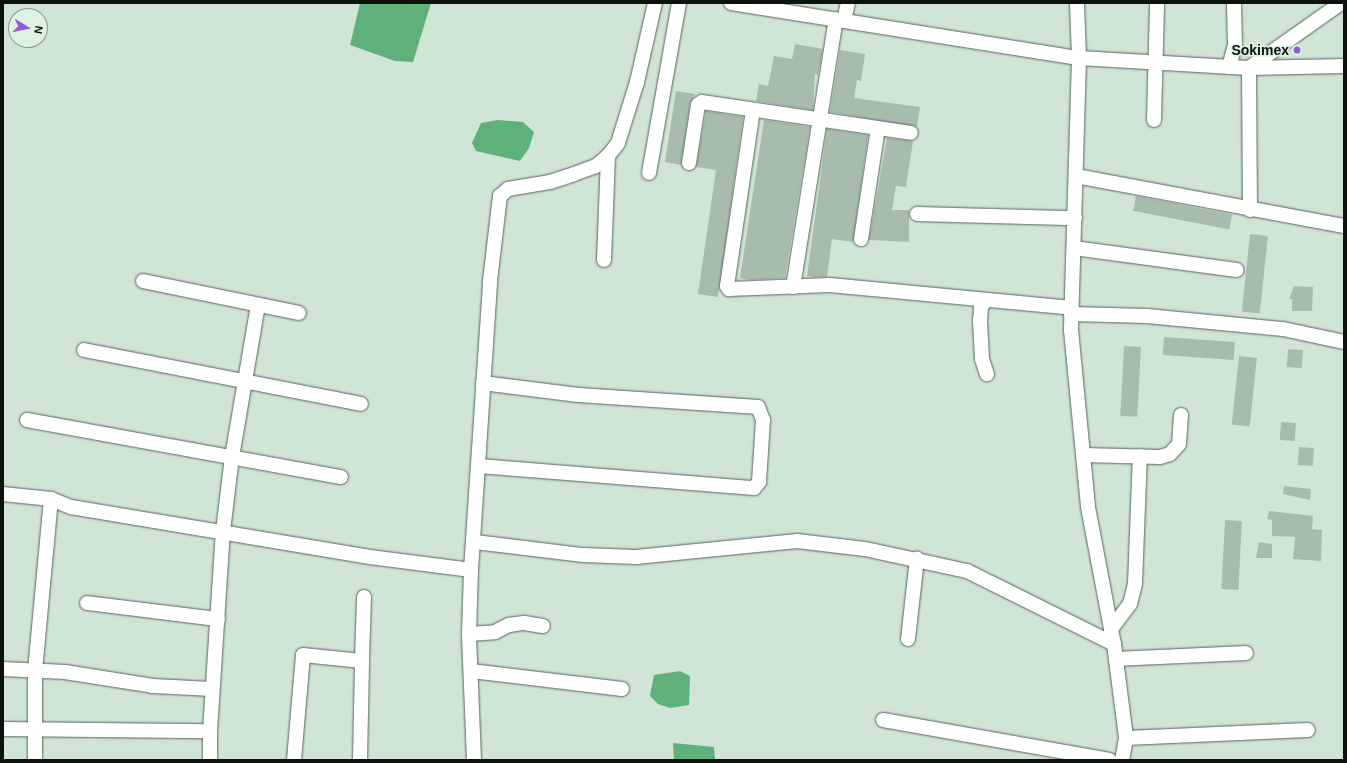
<!DOCTYPE html>
<html>
<head>
<meta charset="utf-8">
<style>
	body { margin:0 }
	#map { position:relative; width:1347px; height:763px; overflow:hidden; background:#d1e5d6; font-family:Helvetica,sans-serif }
	div>[style] { position:absolute }
	.water>* { inset:0; background:#5eb17a }
	.building>* { inset:0; background:#a8bcad; transform-origin:0 0 }
	.roads { filter:drop-shadow(0 0 1px #546659) drop-shadow(0 0 1px #546659) }
	.minor>* { height:14px; margin:-7px; padding:0 7px; transform-origin:7px; border-radius:7px; background:#fff }
	.dots>* { width:11px; height:11px; translate:-50% -50%; box-sizing:border-box; border:2px solid #def2e3; border-radius:50% }
	span { translate:-50% -50%; white-space:nowrap; text-align:center; line-height:1.15; -webkit-text-stroke:3px #def2e3; paint-order:stroke }
	.poi-label { font-size:14px; color:#0c130d; font-weight:700 }
	.right { translate:-100% -50%; text-align:right }
	.frame { position:absolute; inset:0; border:4px solid #0c130d; pointer-events:none }
	.north { position:absolute; left:8px; top:8px; width:40px; height:40px; box-sizing:border-box; background:#def2e3; border:1px solid #8a998d; border-radius:50%; rotate:100deg; font-size:11px; font-weight:700; line-height:16px; text-align:center; color:#0c130d }
	.north::after { content:''; display:block; margin:auto; width:14px; height:18px; background:#945bd3; clip-path:polygon(50% 0,100% 100%,50% 72%,0 100%) }
</style>
</head>
<body>
<div id="map">
	<div class="water">
		<i style="clip-path:polygon(360px 3px,431px 3px,413px 62px,395px 61px,350px 45px)"></i>
		<i style="clip-path:polygon(498px 120px,523px 122px,534px 132px,529px 148px,520px 161px,476px 151px,472px 143px,481px 123px)"></i>
		<i style="clip-path:polygon(680px 671px,690px 676px,689px 705px,670px 708px,658px 704px,650px 696px,654px 675px)"></i>
		<i style="clip-path:polygon(673px 743px,714px 747px,715px 760px,674px 760px)"></i>
	</div>
	<div class="building">
		<i style="clip-path:polygon(795px 44px,823px 49px,818px 75px,815px 74px,813px 110px,756px 101px,759px 84px,768px 86px,774px 56px,792px 59px)"></i>
		<i style="clip-path:polygon(840px 50px,865px 54px,861px 81px,857px 80px,854px 98px,920px 107px,917px 127px,830px 112px)"></i>
		<i style="clip-path:polygon(676px 91px,695px 94px,690px 104px,681px 165px,665px 162px)"></i>
		<i style="clip-path:polygon(706px 111px,743px 117px,718px 297px,698px 294px,716px 170px,696px 167px)"></i>
		<i style="clip-path:polygon(764px 120px,810px 127px,785px 278px,750px 280px,740px 278px)"></i>
		<i style="clip-path:polygon(827px 129px,868px 135px,853px 242px,832px 239px,827px 277px,813px 277px,807px 276px)"></i>
		<i style="clip-path:polygon(887px 138px,913px 141px,906px 187px,896px 186px,892px 210px,909px 210px,909px 242px,869px 240px)"></i>
		<i style="left:1136px;top:196px;width:98px;height:15px;rotate:11deg"></i>
		<i style="left:1250px;top:234px;width:18px;height:78px;rotate:6deg"></i>
		<i style="clip-path:polygon(1294px 286px,1313px 287px,1312px 311px,1292px 311px,1292px 299px,1289px 299px)"></i>
		<i style="left:1164px;top:337px;width:71px;height:18px;rotate:4deg"></i>
		<i style="left:1124px;top:346px;width:17px;height:70px;rotate:3deg"></i>
		<i style="left:1288px;top:349px;width:15px;height:18px;rotate:4deg"></i>
		<i style="left:1239px;top:356px;width:18px;height:69px;rotate:6deg"></i>
		<i style="left:1281px;top:422px;width:15px;height:18px;rotate:4deg"></i>
		<i style="left:1299px;top:447px;width:15px;height:18px;rotate:4deg"></i>
		<i style="clip-path:polygon(1284px 486px,1311px 489px,1310px 500px,1283px 494px)"></i>
		<i style="clip-path:polygon(1269px 511px,1313px 516px,1312px 529px,1322px 530px,1321px 561px,1293px 559px,1295px 537px,1272px 536px,1272px 520px,1267px 519px)"></i>
		<i style="left:1225px;top:520px;width:17px;height:69px;rotate:3deg"></i>
		<i style="clip-path:polygon(1259px 542px,1272px 544px,1272px 558px,1256px 558px)"></i>
	</div>
	<div class="roads">
		<div class="minor">
			<i style="left:731px;top:3px;width:352px;rotate:9deg"></i>
			<i style="left:1079px;top:58px;width:170px;rotate:3.4deg"></i>
			<i style="left:1249px;top:68px;width:95px;rotate:-1.2deg"></i>
			<i style="left:1077px;top:3px;width:55px;rotate:87.9deg"></i>
			<i style="left:1079px;top:58px;width:272px;rotate:91.7deg"></i>
			<i style="left:1071px;top:330px;width:178px;rotate:84.5deg"></i>
			<i style="left:1088px;top:507px;width:139px;rotate:79.3deg"></i>
			<i style="left:1114px;top:644px;width:95px;rotate:82.7deg"></i>
			<i style="left:1126px;top:738px;width:22px;rotate:100deg"></i>
			<i style="left:844px;top:20px;width:17px;rotate:-77deg"></i>
			<i style="left:1229px;top:67px;width:23px;rotate:-75deg"></i>
			<i style="left:1235px;top:45px;width:42px;rotate:-91.4deg"></i>
			<i style="left:1249px;top:68px;width:142px;rotate:89.6deg"></i>
			<i style="left:1249px;top:68px;width:113px;rotate:-35.2deg"></i>
			<i style="left:753px;top:110px;width:178px;rotate:98.4deg"></i>
			<i style="left:727px;top:286px;width:4px;rotate:56deg"></i>
			<i style="left:729px;top:289px;width:101px;rotate:-2.3deg"></i>
			<i style="left:830px;top:285px;width:243px;rotate:5.4deg"></i>
			<i style="left:1154px;top:120px;width:117px;rotate:-88.5deg"></i>
			<i style="left:689px;top:163px;width:59px;rotate:-81.2deg"></i>
			<i style="left:698px;top:105px;width:5px;rotate:-37deg"></i>
			<i style="left:702px;top:102px;width:211px;rotate:8.4deg"></i>
			<i style="left:649px;top:173px;width:173px;rotate:-80deg"></i>
			<i style="left:1076px;top:176px;width:273px;rotate:10.6deg"></i>
			<i style="left:917px;top:214px;width:158px;rotate:1.5deg"></i>
			<i style="left:861px;top:239px;width:112px;rotate:-81.3deg"></i>
			<i style="left:1074px;top:248px;width:164px;rotate:7.7deg"></i>
			<i style="left:604px;top:260px;width:104px;rotate:-87.8deg"></i>
			<i style="left:143px;top:281px;width:159px;rotate:11.6deg"></i>
			<i style="left:793px;top:287px;width:271px;rotate:-80.9deg"></i>
			<i style="left:986px;top:300px;width:9px;rotate:126deg"></i>
			<i style="left:981px;top:307px;width:14px;rotate:94deg"></i>
			<i style="left:980px;top:321px;width:38px;rotate:87deg"></i>
			<i style="left:982px;top:359px;width:16px;rotate:72deg"></i>
			<i style="left:1071px;top:314px;width:76px;rotate:1.5deg"></i>
			<i style="left:1147px;top:316px;width:137px;rotate:5.5deg"></i>
			<i style="left:1283px;top:329px;width:62px;rotate:12deg"></i>
			<i style="left:84px;top:350px;width:282px;rotate:11deg"></i>
			<i style="left:27px;top:420px;width:319px;rotate:10.3deg"></i>
			<i style="left:1083px;top:455px;width:77px;rotate:1.5deg"></i>
			<i style="left:1160px;top:457px;width:10px;rotate:-17deg"></i>
			<i style="left:1170px;top:454px;width:13px;rotate:-48deg"></i>
			<i style="left:1179px;top:444px;width:29px;rotate:-86deg"></i>
			<i style="left:479px;top:466px;width:276px;rotate:4.6deg"></i>
			<i style="left:754px;top:488px;width:8px;rotate:-50deg"></i>
			<i style="left:759px;top:482px;width:62px;rotate:-86.3deg"></i>
			<i style="left:763px;top:420px;width:14px;rotate:-111deg"></i>
			<i style="left:758px;top:407px;width:180px;rotate:-176.2deg"></i>
			<i style="left:578px;top:395px;width:96px;rotate:-172.8deg"></i>
			<i style="left:3px;top:494px;width:48px;rotate:5.9deg"></i>
			<i style="left:51px;top:499px;width:22px;rotate:22deg"></i>
			<i style="left:71px;top:507px;width:303px;rotate:9.5deg"></i>
			<i style="left:370px;top:557px;width:102px;rotate:7.3deg"></i>
			<i style="left:475px;top:542px;width:109px;rotate:6.9deg"></i>
			<i style="left:583px;top:555px;width:53px;rotate:2.2deg"></i>
			<i style="left:636px;top:557px;width:162px;rotate:-5.7deg"></i>
			<i style="left:797px;top:541px;width:68px;rotate:6.7deg"></i>
			<i style="left:865px;top:549px;width:104px;rotate:12.2deg"></i>
			<i style="left:967px;top:571px;width:164px;rotate:26.4deg"></i>
			<i style="left:87px;top:603px;width:132px;rotate:7deg"></i>
			<i style="left:1111px;top:629px;width:31px;rotate:-53deg"></i>
			<i style="left:1130px;top:604px;width:21px;rotate:-76deg"></i>
			<i style="left:1135px;top:584px;width:128px;rotate:-87.8deg"></i>
			<i style="left:469px;top:634px;width:26px;rotate:-4deg"></i>
			<i style="left:495px;top:632px;width:16px;rotate:-27deg"></i>
			<i style="left:509px;top:625px;width:15px;rotate:-8deg"></i>
			<i style="left:524px;top:623px;width:19px;rotate:9deg"></i>
			<i style="left:908px;top:639px;width:81px;rotate:-83.6deg"></i>
			<i style="left:1116px;top:659px;width:130px;rotate:-2.6deg"></i>
			<i style="left:3px;top:669px;width:62px;rotate:2.8deg"></i>
			<i style="left:65px;top:672px;width:89px;rotate:9deg"></i>
			<i style="left:153px;top:686px;width:59px;rotate:2.9deg"></i>
			<i style="left:471px;top:671px;width:152px;rotate:6.8deg"></i>
			<i style="left:883px;top:720px;width:230px;rotate:10deg"></i>
			<i style="left:3px;top:729px;width:207px;rotate:0.6deg"></i>
			<i style="left:1126px;top:738px;width:182px;rotate:-2.5deg"></i>
			<i style="left:35px;top:760px;width:89px;rotate:-90deg"></i>
			<i style="left:35px;top:671px;width:173px;rotate:-84.7deg"></i>
			<i style="left:210px;top:760px;width:29px;rotate:-90deg"></i>
			<i style="left:210px;top:731px;width:200px;rotate:-86.3deg"></i>
			<i style="left:223px;top:531px;width:75px;rotate:-83.1deg"></i>
			<i style="left:232px;top:457px;width:154px;rotate:-80.3deg"></i>
			<i style="left:294px;top:760px;width:105px;rotate:-85.1deg"></i>
			<i style="left:303px;top:655px;width:59px;rotate:5.8deg"></i>
			<i style="left:362px;top:661px;width:64px;rotate:-88.2deg"></i>
			<i style="left:360px;top:760px;width:99px;rotate:-88.8deg"></i>
			<i style="left:474px;top:760px;width:126px;rotate:-92.3deg"></i>
			<i style="left:469px;top:634px;width:64px;rotate:-88.2deg"></i>
			<i style="left:471px;top:570px;width:290px;rotate:-86.2deg"></i>
			<i style="left:490px;top:281px;width:86px;rotate:-83.3deg"></i>
			<i style="left:500px;top:196px;width:11px;rotate:-41deg"></i>
			<i style="left:508px;top:189px;width:43px;rotate:-9.5deg"></i>
			<i style="left:550px;top:182px;width:25px;rotate:-18deg"></i>
			<i style="left:574px;top:174px;width:23px;rotate:-20deg"></i>
			<i style="left:596px;top:166px;width:16px;rotate:-40deg"></i>
			<i style="left:608px;top:156px;width:16px;rotate:-52deg"></i>
			<i style="left:618px;top:143px;width:64px;rotate:-72.7deg"></i>
			<i style="left:637px;top:82px;width:81px;rotate:-77.2deg"></i>
		</div>
	</div>
	<div class="dots">
		<i style="left:1297px;top:50px;background:#945bd3"></i>
	</div>
	<div class="poi-label">
		<span class="right" style="left:1289px;top:50px">Sokimex</span>
	</div>
	<div class="frame"></div>
	<div class="north">N</div>
</div>
</body>
</html>
